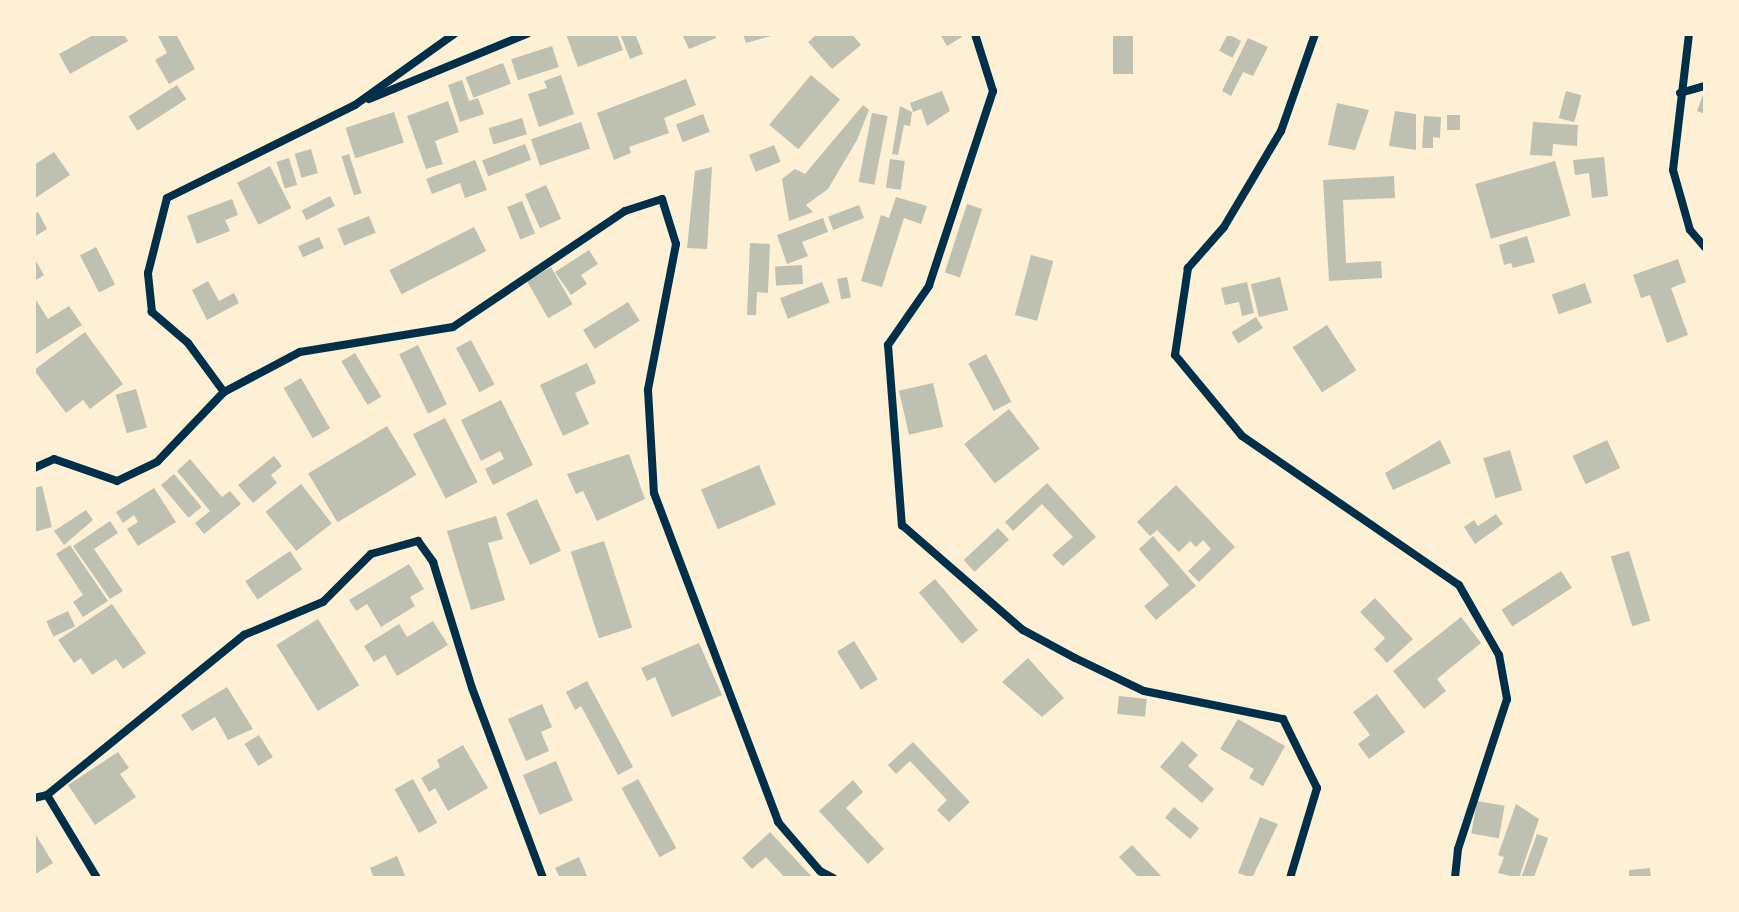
<!DOCTYPE html>
<html>
<head>
<meta charset="utf-8">
<style>
	body { margin:0 }
	#map { position:relative; width:1739px; height:912px; overflow:hidden; background:#fdf0d5; font-family:Poppins,sans-serif }
	div>[style] { position:absolute }
	.building>* { inset:0; background:#bec0b2; transform-origin:0 0 }
	.minor>* { height:8px; margin:-4px; padding:0 4px; transform-origin:4px; border-radius:4px; background:#003049 }
	span { translate:-50% -50%; white-space:nowrap; text-align:center; line-height:1.15; -webkit-text-stroke:7px #fdf0d5; paint-order:stroke }
	.frame { position:absolute; inset:0; border:36px solid #fdf0d5; pointer-events:none }
</style>
</head>
<body>
<div id="map">
	<div class="building">
		<i style="clip-path:polygon(95px 34px,124px 34px,128px 41px,70px 74px,59px 54px)"></i>
		<i style="clip-path:polygon(157px 34px,176px 34px,195px 69px,169px 84px,155px 60px,167px 53px)"></i>
		<i style="clip-path:polygon(566px 34px,617px 34px,623px 50px,578px 67px)"></i>
		<i style="clip-path:polygon(620px 34px,641px 34px,636px 36px,643px 54px,630px 59px)"></i>
		<i style="clip-path:polygon(682px 34px,714px 34px,716px 38px,689px 49px)"></i>
		<i style="clip-path:polygon(743px 34px,775px 34px,775px 35px,746px 43px)"></i>
		<i style="clip-path:polygon(817px 34px,852px 34px,861px 45px,832px 69px,808px 42px)"></i>
		<i style="clip-path:polygon(940px 34px,960px 34px,962px 37px,947px 46px)"></i>
		<i style="left:1113px;top:34px;width:20px;height:40px"></i>
		<i style="left:1228px;top:34px;width:15px;height:19px;rotate:28deg"></i>
		<i style="clip-path:polygon(1248px 38px,1268px 47px,1253px 76px,1243px 72px,1231px 96px,1222px 91px)"></i>
		<i style="left:552px;top:46px;width:22px;height:43px;rotate:72deg"></i>
		<i style="left:503px;top:63px;width:22px;height:40px;rotate:69deg"></i>
		<i style="clip-path:polygon(561px 75px,574px 114px,539px 127px,528px 94px,547px 88px,544px 81px)"></i>
		<i style="left:811px;top:75px;width:38px;height:65px;rotate:40deg"></i>
		<i style="clip-path:polygon(686px 79px,696px 105px,664px 118px,669px 133px,629px 147px,631px 153px,614px 160px,597px 113px)"></i>
		<i style="clip-path:polygon(462px 80px,469px 101px,478px 98px,484px 114px,460px 122px,448px 85px)"></i>
		<i style="left:177px;top:85px;width:17px;height:58px;rotate:57deg"></i>
		<i style="clip-path:polygon(1705px 89px,1705px 114px,1697px 111px)"></i>
		<i style="clip-path:polygon(942px 91px,950px 111px,927px 126px,921px 109px,913px 112px,910px 103px)"></i>
		<i style="left:1566px;top:91px;width:16px;height:28px;rotate:15deg"></i>
		<i style="clip-path:polygon(448px 101px,459px 132px,435px 141px,443px 164px,426px 169px,407px 116px)"></i>
		<i style="clip-path:polygon(1337px 103px,1369px 110px,1355px 150px,1328px 145px)"></i>
		<i style="clip-path:polygon(863px 105px,869px 110px,857px 140px,828px 189px,806px 205px,813px 212px,789px 221px,782px 179px,795px 169px,805px 174px)"></i>
		<i style="clip-path:polygon(900px 106px,912px 112px,910px 126px,904px 125px,898px 155px,892px 154px)"></i>
		<i style="clip-path:polygon(1395px 111px,1416px 114px,1416px 150px,1389px 146px)"></i>
		<i style="left:394px;top:112px;width:32px;height:51px;rotate:72deg"></i>
		<i style="left:872px;top:113px;width:16px;height:70px;rotate:11deg"></i>
		<i style="left:703px;top:114px;width:19px;height:29px;rotate:69deg"></i>
		<i style="left:1447px;top:115px;width:13px;height:15px"></i>
		<i style="clip-path:polygon(1424px 116px,1441px 117px,1440px 138px,1433px 137px,1433px 148px,1422px 148px)"></i>
		<i style="left:522px;top:118px;width:17px;height:35px;rotate:73deg"></i>
		<i style="left:581px;top:122px;width:28px;height:53px;rotate:71deg"></i>
		<i style="clip-path:polygon(1533px 122px,1578px 125px,1577px 146px,1553px 144px,1552px 156px,1530px 155px)"></i>
		<i style="left:525px;top:144px;width:17px;height:46px;rotate:69deg"></i>
		<i style="left:774px;top:145px;width:18px;height:27px;rotate:68deg"></i>
		<i style="left:311px;top:149px;width:25px;height:17px;rotate:74deg"></i>
		<i style="clip-path:polygon(54px 152px,70px 175px,34px 199px,34px 165px)"></i>
		<i style="left:349px;top:154px;width:41px;height:8px;rotate:72deg"></i>
		<i style="clip-path:polygon(1604px 157px,1608px 196px,1592px 198px,1589px 173px,1575px 175px,1573px 160px)"></i>
		<i style="left:289px;top:158px;width:28px;height:13px;rotate:73deg"></i>
		<i style="left:890px;top:159px;width:15px;height:29px;rotate:8deg"></i>
		<i style="clip-path:polygon(475px 160px,487px 190px,465px 198px,460px 183px,432px 194px,426px 179px)"></i>
		<i style="left:1555px;top:161px;width:57px;height:83px;rotate:74deg"></i>
		<i style="left:270px;top:166px;width:47px;height:37px;rotate:63deg"></i>
		<i style="clip-path:polygon(712px 167px,707px 249px,687px 248px,695px 171px)"></i>
		<i style="clip-path:polygon(1394px 176px,1395px 198px,1343px 200px,1346px 263px,1381px 261px,1382px 278px,1329px 281px,1323px 180px)"></i>
		<i style="left:546px;top:185px;width:37px;height:23px;rotate:66deg"></i>
		<i style="left:330px;top:196px;width:11px;height:32px;rotate:63deg"></i>
		<i style="clip-path:polygon(896px 197px,927px 206px,921px 224px,904px 218px,882px 287px,861px 281px,881px 215px,889px 218px)"></i>
		<i style="clip-path:polygon(232px 199px,238px 215px,225px 220px,230px 231px,197px 244px,187px 216px)"></i>
		<i style="left:522px;top:201px;width:35px;height:16px;rotate:68deg"></i>
		<i style="left:967px;top:204px;width:16px;height:72px;rotate:18deg"></i>
		<i style="left:859px;top:205px;width:14px;height:33px;rotate:69deg"></i>
		<i style="clip-path:polygon(38px 212px,47px 229px,34px 237px,34px 214px)"></i>
		<i style="left:369px;top:216px;width:18px;height:34px;rotate:68deg"></i>
		<i style="clip-path:polygon(823px 218px,828px 232px,802px 242px,808px 256px,787px 264px,777px 235px)"></i>
		<i style="left:474px;top:227px;width:27px;height:95px;rotate:63deg"></i>
		<i style="clip-path:polygon(1527px 236px,1535px 262px,1513px 268px,1511px 263px,1504px 265px,1499px 245px)"></i>
		<i style="left:319px;top:237px;width:12px;height:23px;rotate:66deg"></i>
		<i style="clip-path:polygon(750px 243px,770px 244px,768px 293px,757px 292px,756px 315px,747px 315px)"></i>
		<i style="left:96px;top:247px;width:42px;height:18px;rotate:63deg"></i>
		<i style="clip-path:polygon(589px 250px,598px 264px,581px 275px,587px 284px,571px 295px,555px 272px)"></i>
		<i style="left:1031px;top:255px;width:23px;height:62px;rotate:15deg"></i>
		<i style="clip-path:polygon(34px 258px,44px 275px,34px 281px)"></i>
		<i style="clip-path:polygon(1678px 259px,1686px 282px,1671px 288px,1688px 335px,1667px 343px,1650px 295px,1641px 298px,1633px 275px)"></i>
		<i style="left:802px;top:265px;width:19px;height:27px;rotate:87deg"></i>
		<i style="left:551px;top:267px;width:43px;height:28px;rotate:60deg"></i>
		<i style="left:847px;top:277px;width:21px;height:10px;rotate:79deg"></i>
		<i style="left:1280px;top:277px;width:34px;height:30px;rotate:76deg"></i>
		<i style="clip-path:polygon(208px 281px,219px 301px,234px 293px,239px 303px,207px 320px,192px 290px)"></i>
		<i style="left:822px;top:282px;width:22px;height:45px;rotate:69deg"></i>
		<i style="clip-path:polygon(1247px 282px,1254px 313px,1242px 316px,1239px 302px,1225px 305px,1221px 288px)"></i>
		<i style="left:1585px;top:283px;width:21px;height:35px;rotate:71deg"></i>
		<i style="clip-path:polygon(34px 297px,48px 319px,69px 306px,82px 325px,36px 354px)"></i>
		<i style="left:628px;top:302px;width:22px;height:53px;rotate:58deg"></i>
		<i style="left:1256px;top:317px;width:13px;height:29px;rotate:58deg"></i>
		<i style="left:1327px;top:325px;width:54px;height:41px;rotate:57deg"></i>
		<i style="clip-path:polygon(85px 332px,123px 384px,90px 409px,83px 400px,66px 413px,34px 370px)"></i>
		<i style="left:471px;top:340px;width:50px;height:17px;rotate:62deg"></i>
		<i style="left:418px;top:345px;width:66px;height:21px;rotate:64deg"></i>
		<i style="left:355px;top:353px;width:51px;height:16px;rotate:59deg"></i>
		<i style="left:986px;top:354px;width:54px;height:20px;rotate:62deg"></i>
		<i style="clip-path:polygon(587px 363px,596px 383px,575px 393px,589px 424px,563px 436px,540px 385px)"></i>
		<i style="left:301px;top:378px;width:58px;height:20px;rotate:60deg"></i>
		<i style="left:933px;top:383px;width:45px;height:35px;rotate:77deg"></i>
		<i style="left:136px;top:389px;width:40px;height:21px;rotate:74deg"></i>
		<i style="clip-path:polygon(501px 400px,533px 465px,493px 485px,485px 469px,504px 459px,500px 451px,481px 461px,461px 420px)"></i>
		<i style="left:1009px;top:409px;width:50px;height:57px;rotate:52deg"></i>
		<i style="left:445px;top:418px;width:72px;height:36px;rotate:63deg"></i>
		<i style="left:387px;top:426px;width:57px;height:92px;rotate:59deg"></i>
		<i style="clip-path:polygon(1440px 440px,1451px 463px,1393px 490px,1385px 473px)"></i>
		<i style="left:1607px;top:440px;width:31px;height:38px;rotate:65deg"></i>
		<i style="left:1510px;top:450px;width:42px;height:28px;rotate:73deg"></i>
		<i style="clip-path:polygon(629px 454px,645px 499px,597px 521px,583px 491px,576px 494px,567px 474px)"></i>
		<i style="clip-path:polygon(274px 456px,282px 466px,271px 475px,277px 483px,253px 503px,238px 485px)"></i>
		<i style="clip-path:polygon(190px 459px,222px 497px,230px 491px,241px 504px,204px 534px,195px 523px,210px 511px,177px 471px)"></i>
		<i style="left:759px;top:465px;width:43px;height:63px;rotate:67deg"></i>
		<i style="left:174px;top:474px;width:43px;height:17px;rotate:50deg"></i>
		<i style="clip-path:polygon(1047px 483px,1096px 537px,1063px 566px,1052px 555px,1073px 537px,1042px 504px,1013px 531px,1005px 522px)"></i>
		<i style="left:301px;top:484px;width:50px;height:45px;rotate:52deg"></i>
		<i style="clip-path:polygon(1176px 485px,1235px 547px,1199px 582px,1188px 571px,1211px 549px,1203px 540px,1196px 547px,1190px 541px,1179px 552px,1157px 530px,1150px 536px,1137px 522px)"></i>
		<i style="clip-path:polygon(42px 486px,52px 527px,34px 532px,34px 488px)"></i>
		<i style="clip-path:polygon(154px 488px,176px 522px,138px 546px,127px 529px,138px 522px,134px 515px,123px 523px,116px 512px)"></i>
		<i style="left:537px;top:499px;width:57px;height:34px;rotate:65deg"></i>
		<i style="clip-path:polygon(86px 510px,93px 520px,64px 545px,54px 531px)"></i>
		<i style="clip-path:polygon(1496px 514px,1503px 524px,1475px 544px,1464px 527px,1474px 520px,1478px 526px)"></i>
		<i style="clip-path:polygon(496px 516px,503px 539px,488px 543px,505px 600px,471px 610px,447px 531px)"></i>
		<i style="clip-path:polygon(110px 521px,118px 533px,94px 549px,123px 591px,110px 599px,73px 546px)"></i>
		<i style="left:998px;top:528px;width:16px;height:47px;rotate:47deg"></i>
		<i style="clip-path:polygon(1153px 536px,1196px 586px,1156px 620px,1144px 606px,1169px 585px,1139px 549px)"></i>
		<i style="left:604px;top:541px;width:91px;height:35px;rotate:72deg"></i>
		<i style="clip-path:polygon(70px 545px,108px 601px,83px 617px,73px 602px,83px 595px,56px 554px)"></i>
		<i style="left:290px;top:551px;width:22px;height:54px;rotate:56deg"></i>
		<i style="left:1629px;top:551px;width:73px;height:19px;rotate:73deg"></i>
		<i style="clip-path:polygon(409px 564px,424px 589px,410px 597px,415px 606px,381px 627px,367px 604px,356px 611px,349px 600px)"></i>
		<i style="left:1561px;top:571px;width:20px;height:71px;rotate:57deg"></i>
		<i style="left:935px;top:579px;width:67px;height:21px;rotate:50deg"></i>
		<i style="clip-path:polygon(1375px 598px,1413px 639px,1387px 663px,1374px 649px,1385px 638px,1360px 612px)"></i>
		<i style="clip-path:polygon(112px 604px,146px 653px,123px 669px,116px 659px,92px 675px,81px 658px,74px 663px,58px 640px)"></i>
		<i style="left:68px;top:611px;width:17px;height:24px;rotate:65deg"></i>
		<i style="clip-path:polygon(1461px 617px,1481px 643px,1437px 679px,1446px 691px,1424px 709px,1393px 671px)"></i>
		<i style="left:318px;top:619px;width:78px;height:49px;rotate:58deg"></i>
		<i style="clip-path:polygon(433px 621px,448px 645px,397px 676px,385px 655px,374px 662px,364px 646px,399px 624px,407px 637px)"></i>
		<i style="left:854px;top:641px;width:45px;height:20px;rotate:58deg"></i>
		<i style="clip-path:polygon(699px 643px,722px 695px,672px 717px,655px 677px,647px 681px,641px 668px)"></i>
		<i style="clip-path:polygon(1028px 658px,1064px 698px,1042px 717px,1002px 682px)"></i>
		<i style="clip-path:polygon(587px 681px,633px 767px,618px 775px,581px 706px,575px 710px,566px 692px)"></i>
		<i style="clip-path:polygon(227px 687px,253px 729px,228px 740px,215px 717px,192px 731px,181px 715px)"></i>
		<i style="clip-path:polygon(1377px 694px,1405px 732px,1369px 759px,1358px 744px,1370px 735px,1353px 712px)"></i>
		<i style="left:1119px;top:696px;width:28px;height:18px;rotate:6deg"></i>
		<i style="clip-path:polygon(542px 704px,552px 727px,541px 732px,549px 751px,526px 761px,508px 719px)"></i>
		<i style="clip-path:polygon(1238px 719px,1285px 746px,1263px 786px,1249px 778px,1254px 769px,1220px 749px)"></i>
		<i style="left:259px;top:735px;width:26px;height:17px;rotate:58deg"></i>
		<i style="clip-path:polygon(1182px 741px,1198px 755px,1188px 766px,1214px 789px,1202px 803px,1160px 767px)"></i>
		<i style="clip-path:polygon(913px 742px,970px 802px,949px 822px,937px 810px,947px 800px,910px 761px,896px 774px,888px 765px)"></i>
		<i style="clip-path:polygon(463px 745px,488px 788px,448px 811px,435px 788px,429px 792px,421px 778px,440px 767px,437px 760px)"></i>
		<i style="clip-path:polygon(118px 752px,129px 768px,120px 774px,136px 797px,95px 825px,68px 785px)"></i>
		<i style="left:556px;top:761px;width:43px;height:36px;rotate:67deg"></i>
		<i style="left:413px;top:779px;width:50px;height:21px;rotate:61deg"></i>
		<i style="left:638px;top:779px;width:79px;height:19px;rotate:61deg"></i>
		<i style="clip-path:polygon(853px 780px,863px 792px,846px 808px,884px 849px,868px 864px,819px 811px)"></i>
		<i style="left:1477px;top:801px;width:28px;height:33px;rotate:10deg"></i>
		<i style="clip-path:polygon(1516px 804px,1539px 819px,1519px 878px,1498px 873px,1504px 857px,1498px 855px)"></i>
		<i style="left:1174px;top:807px;width:33px;height:14px;rotate:40deg"></i>
		<i style="clip-path:polygon(1260px 817px,1278px 824px,1252px 878px,1238px 873px)"></i>
		<i style="clip-path:polygon(34px 832px,53px 863px,34px 875px)"></i>
		<i style="clip-path:polygon(770px 832px,813px 878px,785px 878px,766px 857px,752px 869px,742px 858px)"></i>
		<i style="left:1537px;top:834px;width:12px;height:46px;rotate:20deg"></i>
		<i style="clip-path:polygon(1132px 845px,1163px 878px,1139px 878px,1119px 857px)"></i>
		<i style="clip-path:polygon(397px 856px,406px 878px,374px 878px,370px 868px)"></i>
		<i style="clip-path:polygon(579px 857px,588px 878px,560px 878px,555px 868px)"></i>
		<i style="clip-path:polygon(1650px 868px,1651px 878px,1629px 878px,1629px 870px)"></i>
	</div>
	<div class="minor">
		<i style="left:975px;top:34px;width:60px;rotate:72.5deg"></i>
		<i style="left:993px;top:91px;width:205px;rotate:108.2deg"></i>
		<i style="left:929px;top:286px;width:72px;rotate:124.8deg"></i>
		<i style="left:888px;top:345px;width:181px;rotate:85.6deg"></i>
		<i style="left:902px;top:525px;width:160px;rotate:41deg"></i>
		<i style="left:1023px;top:630px;width:59px;rotate:28.3deg"></i>
		<i style="left:1075px;top:658px;width:76px;rotate:25.6deg"></i>
		<i style="left:1144px;top:691px;width:142px;rotate:11.4deg"></i>
		<i style="left:1283px;top:719px;width:77px;rotate:63.8deg"></i>
		<i style="left:1317px;top:788px;width:94px;rotate:106.7deg"></i>
		<i style="left:1315px;top:34px;width:103px;rotate:109.3deg"></i>
		<i style="left:1281px;top:131px;width:112px;rotate:120.7deg"></i>
		<i style="left:1224px;top:227px;width:55px;rotate:131.3deg"></i>
		<i style="left:1188px;top:268px;width:88px;rotate:98.5deg"></i>
		<i style="left:1175px;top:355px;width:105px;rotate:50.4deg"></i>
		<i style="left:1242px;top:436px;width:263px;rotate:34.5deg"></i>
		<i style="left:1459px;top:585px;width:81px;rotate:60.3deg"></i>
		<i style="left:1499px;top:655px;width:45px;rotate:79.7deg"></i>
		<i style="left:1507px;top:699px;width:158px;rotate:108.1deg"></i>
		<i style="left:1458px;top:849px;width:29px;rotate:96deg"></i>
		<i style="left:1689px;top:34px;width:137px;rotate:96.7deg"></i>
		<i style="left:1673px;top:170px;width:62px;rotate:74.2deg"></i>
		<i style="left:1690px;top:230px;width:23px;rotate:49deg"></i>
		<i style="left:1680px;top:93px;width:26px;rotate:-16deg"></i>
		<i style="left:369px;top:99px;width:171px;rotate:-22.4deg"></i>
		<i style="left:224px;top:392px;width:86px;rotate:-27.8deg"></i>
		<i style="left:300px;top:352px;width:155px;rotate:-9.3deg"></i>
		<i style="left:453px;top:327px;width:207px;rotate:-34deg"></i>
		<i style="left:625px;top:211px;width:39px;rotate:-18deg"></i>
		<i style="left:662px;top:199px;width:47px;rotate:72.7deg"></i>
		<i style="left:676px;top:244px;width:149px;rotate:100.9deg"></i>
		<i style="left:648px;top:390px;width:103px;rotate:86.7deg"></i>
		<i style="left:654px;top:493px;width:352px;rotate:69.3deg"></i>
		<i style="left:778px;top:822px;width:65px;rotate:49.4deg"></i>
		<i style="left:820px;top:871px;width:15px;rotate:28deg"></i>
		<i style="left:34px;top:468px;width:22px;rotate:-24deg"></i>
		<i style="left:54px;top:459px;width:67px;rotate:19.2deg"></i>
		<i style="left:117px;top:481px;width:44px;rotate:-25.4deg"></i>
		<i style="left:157px;top:462px;width:97px;rotate:-46.3deg"></i>
		<i style="left:224px;top:392px;width:61px;rotate:-126.3deg"></i>
		<i style="left:188px;top:343px;width:48px;rotate:-139.3deg"></i>
		<i style="left:152px;top:312px;width:39px;rotate:-96deg"></i>
		<i style="left:148px;top:273px;width:77px;rotate:-75.8deg"></i>
		<i style="left:167px;top:198px;width:210px;rotate:-26.3deg"></i>
		<i style="left:355px;top:105px;width:122px;rotate:-35.6deg"></i>
		<i style="left:47px;top:795px;width:254px;rotate:-39.1deg"></i>
		<i style="left:244px;top:635px;width:86px;rotate:-22.7deg"></i>
		<i style="left:323px;top:602px;width:68px;rotate:-45deg"></i>
		<i style="left:371px;top:554px;width:49px;rotate:-15.5deg"></i>
		<i style="left:418px;top:541px;width:26px;rotate:54deg"></i>
		<i style="left:433px;top:562px;width:132px;rotate:72.8deg"></i>
		<i style="left:472px;top:688px;width:203px;rotate:69.5deg"></i>
		<i style="left:34px;top:798px;width:13px;rotate:-13deg"></i>
		<i style="left:47px;top:795px;width:97px;rotate:58.9deg"></i>
	</div>
	<div class="frame"></div>
</div>
</body>
</html>
